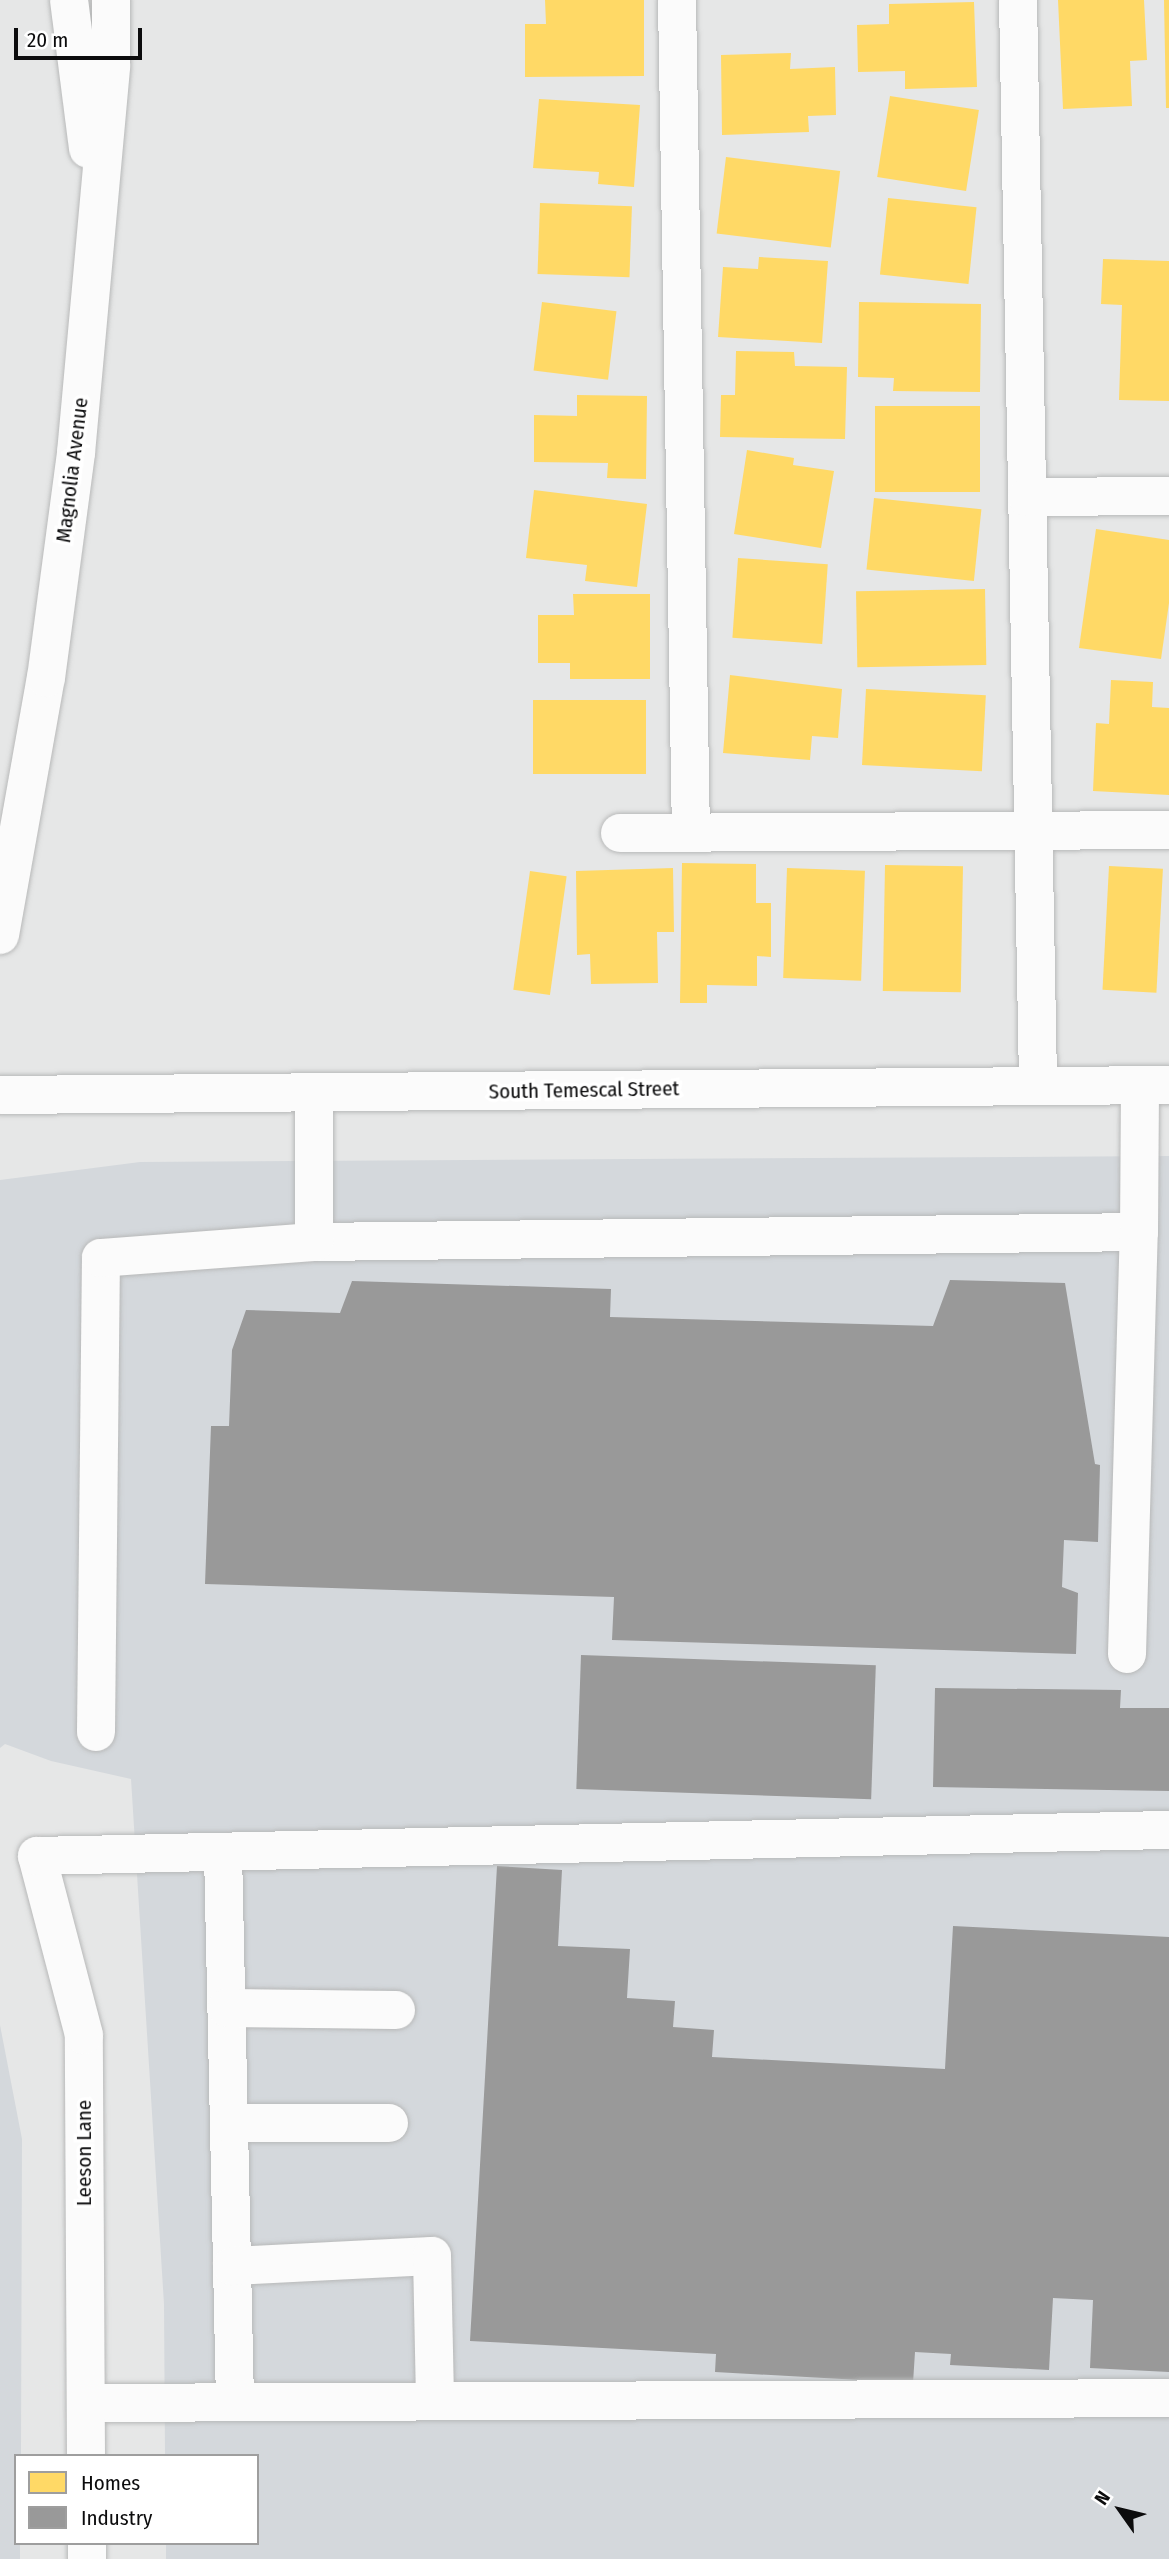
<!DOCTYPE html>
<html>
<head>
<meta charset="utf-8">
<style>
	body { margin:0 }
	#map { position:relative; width:1169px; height:2559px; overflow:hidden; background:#e6e7e7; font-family:"Fira Sans Condensed",sans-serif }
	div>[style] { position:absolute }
	.built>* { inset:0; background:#d4d8dc }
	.homes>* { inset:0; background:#ffd966; transform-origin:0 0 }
	.industry>* { inset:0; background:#999; transform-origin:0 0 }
	.roads { filter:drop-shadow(0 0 2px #b8b9b9) drop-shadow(0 0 2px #b8b9b9) }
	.minor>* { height:38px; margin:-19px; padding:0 19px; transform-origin:19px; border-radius:19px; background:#fbfbfb }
	.major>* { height:38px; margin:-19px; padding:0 19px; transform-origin:19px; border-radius:19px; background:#fbfbfb }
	span { translate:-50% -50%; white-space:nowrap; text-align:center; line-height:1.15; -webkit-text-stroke:7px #fff; paint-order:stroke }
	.street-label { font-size:21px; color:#0c0c0d }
	.legend { position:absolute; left:14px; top:2454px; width:245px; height:91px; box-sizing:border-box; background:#fff; border:2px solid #9e9e9e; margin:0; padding:9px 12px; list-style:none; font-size:21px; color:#0c0c0d }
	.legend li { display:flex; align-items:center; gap:14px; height:35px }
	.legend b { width:35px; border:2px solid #9e9e9e }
	.north { position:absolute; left:1085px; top:2475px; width:70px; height:70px; -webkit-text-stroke:5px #fff; paint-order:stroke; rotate:304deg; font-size:19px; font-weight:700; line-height:28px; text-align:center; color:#0c0c0d }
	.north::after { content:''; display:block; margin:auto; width:24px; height:32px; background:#0c0c0d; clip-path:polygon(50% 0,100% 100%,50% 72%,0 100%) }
	.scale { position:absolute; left:14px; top:28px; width:128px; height:32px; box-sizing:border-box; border:4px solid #0c0c0d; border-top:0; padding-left:9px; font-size:21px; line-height:24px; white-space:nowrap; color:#0c0c0d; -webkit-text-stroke:5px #fff; paint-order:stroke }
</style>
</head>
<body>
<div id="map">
	<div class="built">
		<i style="clip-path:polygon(1169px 1156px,1169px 2559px,166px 2559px,166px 2543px,257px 2543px,257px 2456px,165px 2456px,164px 2304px,131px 1779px,51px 1761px,5px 1744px,0 1748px,0 1180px,140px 1162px)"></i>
		<i style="clip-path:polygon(0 2025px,22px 2139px,21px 2456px,16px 2456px,16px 2543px,20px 2543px,20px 2559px,0 2559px)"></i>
	</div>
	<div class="homes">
		<i style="clip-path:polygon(545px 0,644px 0,644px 76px,525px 77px,525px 24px,546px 24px)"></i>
		<i style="clip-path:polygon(1058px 0,1144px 0,1147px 60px,1130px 61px,1132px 106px,1063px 109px)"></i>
		<i style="clip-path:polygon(1164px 0,1169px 0,1169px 108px,1166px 108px)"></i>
		<i style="clip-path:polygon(974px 2px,977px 87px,905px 89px,905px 71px,858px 72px,857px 25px,889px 24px,889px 4px)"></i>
		<i style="clip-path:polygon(791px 53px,790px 69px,835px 67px,836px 115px,808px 116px,809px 132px,722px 135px,721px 55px)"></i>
		<i style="left:890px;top:96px;width:90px;height:82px;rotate:9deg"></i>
		<i style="clip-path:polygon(539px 99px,640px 105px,634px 187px,598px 184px,599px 172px,533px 168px)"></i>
		<i style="left:726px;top:157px;width:115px;height:77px;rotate:7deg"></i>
		<i style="left:888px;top:198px;width:89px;height:77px;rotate:6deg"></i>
		<i style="left:540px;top:203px;width:92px;height:71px;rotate:2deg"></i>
		<i style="clip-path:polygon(759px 257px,828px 261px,822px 343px,718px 337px,723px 267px,758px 269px)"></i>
		<i style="clip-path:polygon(1103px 259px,1169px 261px,1169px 401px,1119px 400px,1122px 305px,1101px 304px)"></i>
		<i style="left:542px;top:302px;width:75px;height:69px;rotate:7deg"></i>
		<i style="clip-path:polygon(859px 302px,981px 304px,980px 392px,893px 391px,894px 378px,858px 377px)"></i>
		<i style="clip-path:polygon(736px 351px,794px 352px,795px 366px,847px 367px,845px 439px,720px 437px,721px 395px,735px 395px)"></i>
		<i style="clip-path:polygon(577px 395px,647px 396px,646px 479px,607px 478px,608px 463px,534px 462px,534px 415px,577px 416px)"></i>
		<i style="left:875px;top:406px;width:105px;height:86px"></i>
		<i style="clip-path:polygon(747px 450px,794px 458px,793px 465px,834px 471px,821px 548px,734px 534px)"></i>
		<i style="clip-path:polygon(534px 490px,647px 504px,637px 587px,585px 581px,587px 565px,526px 558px)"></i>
		<i style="left:874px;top:498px;width:108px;height:72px;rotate:6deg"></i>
		<i style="clip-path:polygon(1096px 529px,1169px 540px,1169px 603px,1161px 659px,1079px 648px)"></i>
		<i style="left:738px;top:558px;width:90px;height:80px;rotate:4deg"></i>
		<i style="left:985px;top:589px;width:76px;height:129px;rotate:89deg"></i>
		<i style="clip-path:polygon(573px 594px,650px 594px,650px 679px,570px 679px,570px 663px,538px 663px,538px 615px,574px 615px)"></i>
		<i style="clip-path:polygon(730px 675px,842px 689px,838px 738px,812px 736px,810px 760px,723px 753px)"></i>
		<i style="clip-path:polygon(1111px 680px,1153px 682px,1152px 707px,1169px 708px,1169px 795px,1093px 791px,1096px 723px,1109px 724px)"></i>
		<i style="left:866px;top:689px;width:120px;height:76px;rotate:3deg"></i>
		<i style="left:533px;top:700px;width:113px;height:74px"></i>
		<i style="clip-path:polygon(682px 863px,756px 864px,756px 903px,771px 903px,771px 957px,757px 956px,757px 986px,707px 985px,707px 1003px,680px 1003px)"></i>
		<i style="left:885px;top:865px;width:78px;height:126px;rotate:1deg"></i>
		<i style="left:1109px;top:866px;width:54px;height:124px;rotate:3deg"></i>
		<i style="clip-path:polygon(673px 868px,674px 932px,657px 932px,658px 983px,591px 984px,590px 954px,577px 955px,576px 871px)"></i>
		<i style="left:787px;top:868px;width:78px;height:110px;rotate:2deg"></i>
		<i style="left:530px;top:871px;width:37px;height:120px;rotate:8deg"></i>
	</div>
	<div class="industry">
		<i style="clip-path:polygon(950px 1280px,1065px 1283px,1095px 1464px,1100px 1465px,1098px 1542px,1064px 1540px,1062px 1587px,1078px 1593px,1076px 1654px,612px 1640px,614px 1597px,205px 1584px,211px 1426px,229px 1426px,232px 1350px,246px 1310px,340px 1313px,352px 1281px,611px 1289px,610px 1317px,933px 1326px)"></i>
		<i style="left:581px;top:1655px;width:295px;height:134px;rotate:2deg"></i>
		<i style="clip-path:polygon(935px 1688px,1121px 1690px,1120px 1708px,1169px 1708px,1169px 1791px,933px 1787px)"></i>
		<i style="clip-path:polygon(497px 1866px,562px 1870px,558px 1946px,630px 1949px,627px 1998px,675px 2001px,673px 2027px,714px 2030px,712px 2057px,945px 2069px,953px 1926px,1169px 1937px,1169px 2372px,1090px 2368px,1093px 2300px,1053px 2298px,1049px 2370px,950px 2365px,951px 2354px,915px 2352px,913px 2383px,715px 2372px,716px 2354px,470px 2341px)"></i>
	</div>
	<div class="roads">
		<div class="minor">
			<i style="left:677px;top:0;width:833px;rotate:89.04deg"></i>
			<i style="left:1018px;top:0;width:1086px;rotate:88.94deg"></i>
			<i style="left:1027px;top:497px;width:142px;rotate:-0.4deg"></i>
			<i style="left:620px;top:833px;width:549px;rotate:-0.31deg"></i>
			<i style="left:0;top:1095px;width:1169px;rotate:-0.49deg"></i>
			<i style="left:314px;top:1242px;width:825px;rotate:-0.69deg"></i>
			<i style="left:1139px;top:1232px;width:147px;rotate:-89.6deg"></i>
			<i style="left:1127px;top:1654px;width:422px;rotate:-88.4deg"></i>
			<i style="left:96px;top:1732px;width:474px;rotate:-89.4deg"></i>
			<i style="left:101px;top:1258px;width:214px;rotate:-4.3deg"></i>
			<i style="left:314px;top:1242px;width:150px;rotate:-90deg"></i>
			<i style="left:223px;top:1852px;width:550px;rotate:88.75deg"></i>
			<i style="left:227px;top:2008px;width:169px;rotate:0.7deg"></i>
			<i style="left:229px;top:2123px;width:160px"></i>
			<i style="left:232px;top:2266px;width:200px;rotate:-2.9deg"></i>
			<i style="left:432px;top:2256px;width:145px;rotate:88.8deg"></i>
			<i style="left:86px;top:2403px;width:1083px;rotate:-0.26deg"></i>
			<i style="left:86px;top:2456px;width:421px;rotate:-90.3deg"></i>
			<i style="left:84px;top:2035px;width:185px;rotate:-104.7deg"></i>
			<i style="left:37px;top:1856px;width:1132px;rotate:-1.32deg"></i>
			<i style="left:87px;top:2543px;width:16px;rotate:90deg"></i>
		</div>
		<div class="major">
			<i style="left:69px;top:0;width:150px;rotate:82.7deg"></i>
			<i style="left:0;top:935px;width:261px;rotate:-79.9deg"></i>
			<i style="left:46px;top:678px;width:227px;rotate:-82.4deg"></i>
			<i style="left:76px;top:453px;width:389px;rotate:-84.8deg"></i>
			<i style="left:111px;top:66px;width:66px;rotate:-90deg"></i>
		</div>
	</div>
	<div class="street-label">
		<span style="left:72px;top:470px;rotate:-83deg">Magnolia Avenue</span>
		<span style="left:584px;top:1090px;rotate:-1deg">South Temescal Street</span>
		<span style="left:84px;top:2153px;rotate:-90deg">Leeson Lane</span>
	</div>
	<ul class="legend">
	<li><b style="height:19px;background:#ffd966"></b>Homes</li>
	<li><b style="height:19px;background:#999"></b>Industry</li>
	</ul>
	<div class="north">N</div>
	<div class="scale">20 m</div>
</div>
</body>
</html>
